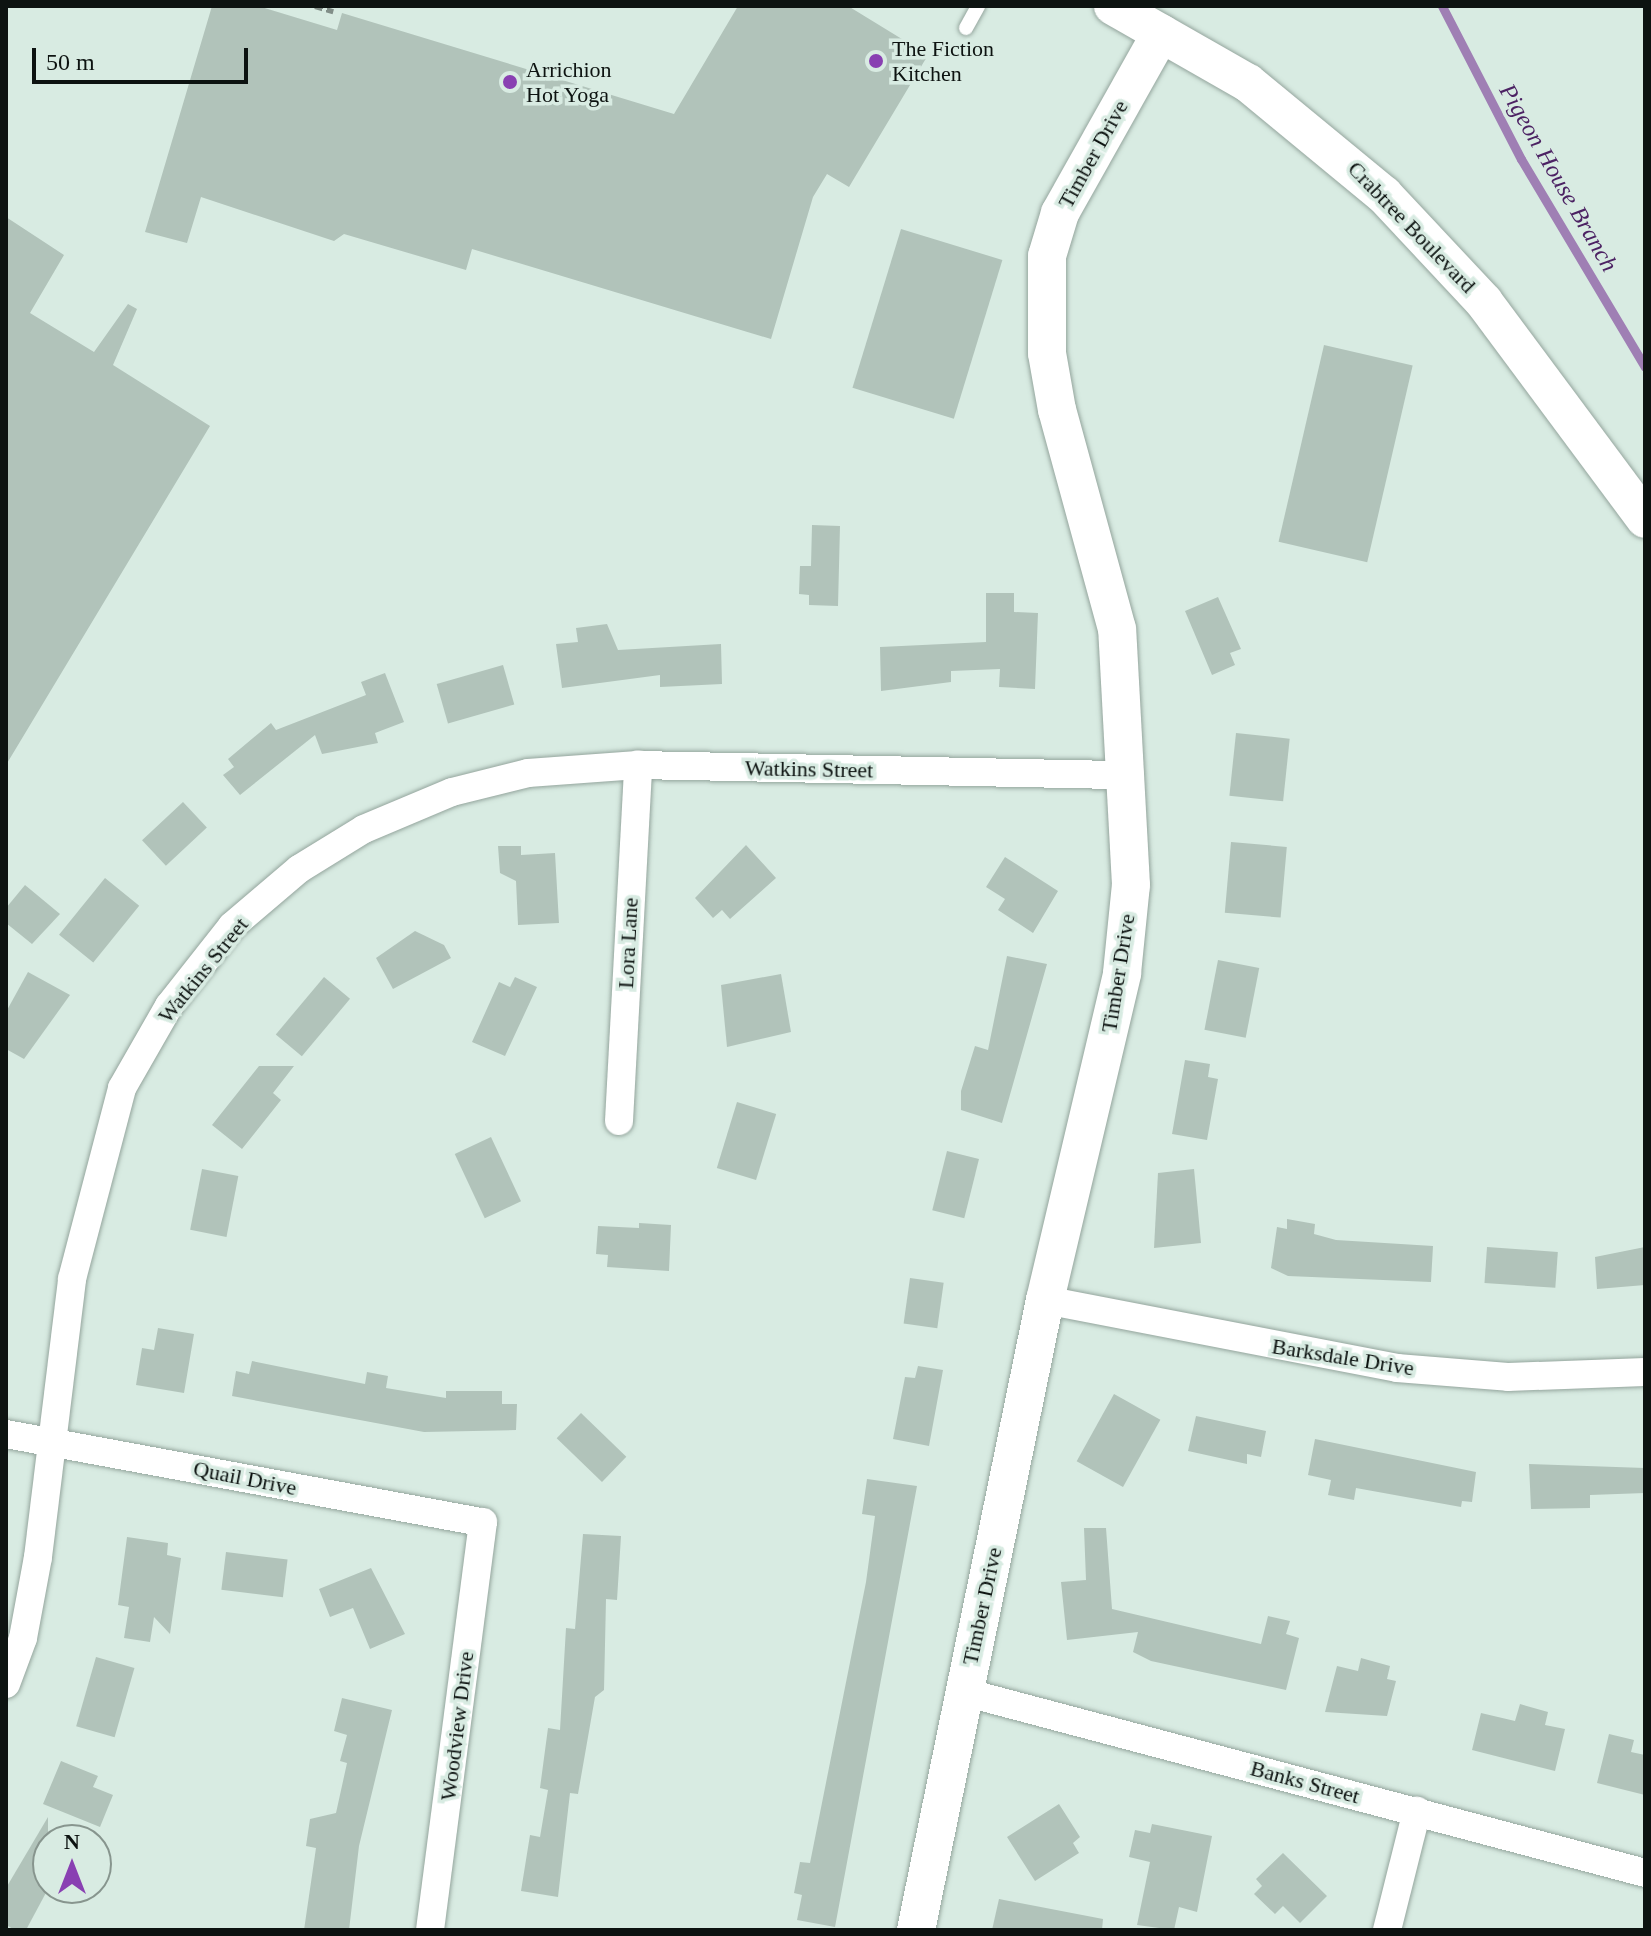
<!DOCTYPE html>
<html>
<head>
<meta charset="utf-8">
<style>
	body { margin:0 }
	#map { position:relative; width:1651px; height:1936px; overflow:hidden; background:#d8ebe2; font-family:Georgia,serif }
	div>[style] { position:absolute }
	.stream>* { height:9px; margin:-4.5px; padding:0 4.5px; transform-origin:4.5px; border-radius:4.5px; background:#9f7fb4 }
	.building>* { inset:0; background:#b1c3ba; transform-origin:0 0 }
	.path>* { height:5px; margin-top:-2.5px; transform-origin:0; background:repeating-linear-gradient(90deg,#818e88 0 8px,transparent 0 12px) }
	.roads { filter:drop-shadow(0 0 2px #94a59d) drop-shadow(0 0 2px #94a59d) }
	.lane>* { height:14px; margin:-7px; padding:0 7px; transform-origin:7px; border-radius:7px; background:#fff }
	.street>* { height:28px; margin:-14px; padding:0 14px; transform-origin:14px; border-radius:14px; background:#fff }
	.secondary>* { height:38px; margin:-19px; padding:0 19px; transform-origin:19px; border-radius:19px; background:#fff }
	.dots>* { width:22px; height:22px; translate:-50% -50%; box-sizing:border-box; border:4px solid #d8ebe2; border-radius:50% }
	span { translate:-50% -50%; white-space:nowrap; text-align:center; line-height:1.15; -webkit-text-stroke:7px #d8ebe2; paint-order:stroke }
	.poi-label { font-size:22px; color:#0d1311 }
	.left { translate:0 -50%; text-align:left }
	.street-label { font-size:22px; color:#0d1311 }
	.water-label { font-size:24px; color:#4c2263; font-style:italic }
	.frame { position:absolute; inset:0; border:8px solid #0d1311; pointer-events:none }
	.north { position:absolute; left:32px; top:1824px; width:80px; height:80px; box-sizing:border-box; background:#d8ebe2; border:2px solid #87958e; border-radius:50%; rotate:0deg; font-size:22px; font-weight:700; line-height:32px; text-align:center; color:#0d1311 }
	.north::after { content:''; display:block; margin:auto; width:28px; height:36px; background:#8940b2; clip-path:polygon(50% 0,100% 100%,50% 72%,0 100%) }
	.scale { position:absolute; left:32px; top:48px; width:216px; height:36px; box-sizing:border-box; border:4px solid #0d1311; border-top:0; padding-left:10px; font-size:24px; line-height:28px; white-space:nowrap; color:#0d1311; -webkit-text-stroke:6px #d8ebe2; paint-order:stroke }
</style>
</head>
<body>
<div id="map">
	<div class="stream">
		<i style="left:1442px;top:6px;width:172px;rotate:62.7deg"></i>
		<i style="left:1521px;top:159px;width:242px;rotate:59.2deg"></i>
	</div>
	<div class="building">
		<i style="clip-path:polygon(212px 6px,258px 6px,337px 30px,342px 13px,674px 114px,738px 6px,848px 6px,928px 55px,849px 187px,827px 174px,813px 197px,771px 339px,472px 249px,466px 270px,344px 234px,334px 241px,201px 197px,187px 243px,145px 232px)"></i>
		<i style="clip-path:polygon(6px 217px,64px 255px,30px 313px,94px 352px,128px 304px,137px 309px,113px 365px,210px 426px,6px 765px)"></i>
		<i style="left:901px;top:229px;width:106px;height:166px;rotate:17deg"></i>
		<i style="left:1324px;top:345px;width:91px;height:202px;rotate:13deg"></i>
		<i style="clip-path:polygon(812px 525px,840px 526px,838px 606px,809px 605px,809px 595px,799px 594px,800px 566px,811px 566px)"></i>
		<i style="clip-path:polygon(986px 593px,1014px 593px,1014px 612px,1038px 613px,1035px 689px,999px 687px,1000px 669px,951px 671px,951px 682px,881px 691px,880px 647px,986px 642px)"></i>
		<i style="clip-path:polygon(1218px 597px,1241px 649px,1230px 653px,1235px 665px,1212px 675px,1185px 611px)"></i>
		<i style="clip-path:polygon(607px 624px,618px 650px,721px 644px,722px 684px,660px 687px,660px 675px,562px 688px,556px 644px,578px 642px,576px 628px)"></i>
		<i style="left:503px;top:665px;width:41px;height:69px;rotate:74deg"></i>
		<i style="clip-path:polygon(385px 673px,404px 722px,375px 733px,378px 743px,322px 754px,315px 735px,240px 795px,223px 775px,234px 767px,228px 759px,271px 723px,276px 730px,366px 695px,361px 682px)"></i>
		<i style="left:1236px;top:733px;width:54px;height:63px;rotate:6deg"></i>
		<i style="left:183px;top:802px;width:35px;height:56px;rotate:47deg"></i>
		<i style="left:1231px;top:842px;width:56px;height:71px;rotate:5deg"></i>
		<i style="clip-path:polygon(746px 845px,776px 878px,730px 919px,722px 910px,713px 918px,695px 898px)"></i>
		<i style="clip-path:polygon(498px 846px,521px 846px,521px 855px,555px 853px,559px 923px,518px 925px,516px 881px,500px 873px)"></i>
		<i style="clip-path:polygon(1005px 857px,1058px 891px,1033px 933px,998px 910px,1005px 899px,986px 887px)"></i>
		<i style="left:105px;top:878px;width:44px;height:73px;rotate:39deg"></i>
		<i style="clip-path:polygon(25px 885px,60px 914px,32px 944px,6px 923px,6px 908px)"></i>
		<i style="clip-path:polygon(415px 931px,444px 945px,451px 958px,393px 989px,376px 958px)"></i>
		<i style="clip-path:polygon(1007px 956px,1047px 964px,1002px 1123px,961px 1110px,961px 1091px,975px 1046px,988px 1050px)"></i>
		<i style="left:1218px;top:960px;width:42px;height:71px;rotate:11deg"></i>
		<i style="clip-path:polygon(28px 972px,70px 995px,24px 1059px,6px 1049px,6px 1012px)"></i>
		<i style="clip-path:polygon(781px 974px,791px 1032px,727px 1047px,721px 985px)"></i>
		<i style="left:324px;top:977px;width:34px;height:75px;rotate:40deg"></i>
		<i style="clip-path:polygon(515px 977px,537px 987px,505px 1056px,472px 1042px,499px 982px,510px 987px)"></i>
		<i style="clip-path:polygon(1185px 1060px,1210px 1064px,1208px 1077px,1218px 1079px,1207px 1140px,1172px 1134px)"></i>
		<i style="clip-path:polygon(259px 1066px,294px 1066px,273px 1093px,281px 1100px,242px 1149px,212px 1125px)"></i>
		<i style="left:737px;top:1102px;width:41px;height:69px;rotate:17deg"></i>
		<i style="left:491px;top:1137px;width:71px;height:40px;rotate:65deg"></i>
		<i style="left:947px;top:1151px;width:33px;height:61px;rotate:14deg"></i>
		<i style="left:202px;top:1169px;width:37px;height:62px;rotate:11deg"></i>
		<i style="clip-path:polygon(1194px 1169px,1201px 1243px,1154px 1248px,1158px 1173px)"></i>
		<i style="clip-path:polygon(1287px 1219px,1315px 1224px,1314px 1234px,1336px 1240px,1433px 1246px,1431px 1282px,1288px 1276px,1271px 1268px,1277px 1227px,1287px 1229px)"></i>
		<i style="clip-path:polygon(639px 1223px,671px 1225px,669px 1271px,607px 1267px,608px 1255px,596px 1254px,598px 1226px,639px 1228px)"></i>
		<i style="left:1487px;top:1247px;width:71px;height:36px;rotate:4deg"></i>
		<i style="clip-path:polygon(1645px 1247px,1645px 1285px,1597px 1289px,1595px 1257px)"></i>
		<i style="left:910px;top:1278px;width:34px;height:46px;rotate:8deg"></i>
		<i style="clip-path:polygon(158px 1328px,194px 1334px,184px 1393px,136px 1385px,142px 1348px,154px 1350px)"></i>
		<i style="clip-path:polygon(252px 1361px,365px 1384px,367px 1372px,388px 1376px,386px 1388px,446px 1398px,446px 1391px,502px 1391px,502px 1404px,517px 1404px,516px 1430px,424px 1432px,232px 1396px,236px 1371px,249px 1374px)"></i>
		<i style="clip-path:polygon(918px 1366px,943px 1370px,929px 1446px,893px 1439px,905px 1377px,915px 1378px)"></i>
		<i style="left:1114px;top:1394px;width:53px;height:77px;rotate:29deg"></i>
		<i style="left:581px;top:1413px;width:63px;height:35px;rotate:44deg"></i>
		<i style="clip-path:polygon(1196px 1416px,1266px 1431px,1261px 1457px,1247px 1454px,1247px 1464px,1188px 1451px)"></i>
		<i style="clip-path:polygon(1315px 1439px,1476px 1472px,1472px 1502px,1462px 1501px,1461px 1507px,1356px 1488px,1354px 1500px,1328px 1495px,1331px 1480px,1308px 1475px)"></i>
		<i style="clip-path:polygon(1529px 1464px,1645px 1468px,1645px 1493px,1590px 1495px,1590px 1508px,1531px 1509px)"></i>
		<i style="clip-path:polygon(867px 1479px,917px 1486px,835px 1927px,797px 1920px,802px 1895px,794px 1893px,800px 1862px,810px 1863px,866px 1582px,875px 1516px,862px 1514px)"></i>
		<i style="clip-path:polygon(1084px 1528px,1106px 1528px,1112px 1609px,1261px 1644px,1268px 1616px,1290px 1621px,1286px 1634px,1299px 1638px,1286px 1690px,1151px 1661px,1133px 1652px,1138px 1632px,1067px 1640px,1061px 1582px,1086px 1580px)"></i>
		<i style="clip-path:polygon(583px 1534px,621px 1536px,617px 1600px,606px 1599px,604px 1690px,595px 1697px,578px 1794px,570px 1793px,558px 1897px,521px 1891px,530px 1835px,540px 1837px,548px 1790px,540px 1788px,548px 1728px,560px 1730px,566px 1628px,575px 1629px)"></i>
		<i style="clip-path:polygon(127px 1537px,168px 1543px,167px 1555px,181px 1558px,170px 1634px,154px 1617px,150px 1642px,124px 1638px,129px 1607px,118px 1605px)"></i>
		<i style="left:226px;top:1552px;width:62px;height:38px;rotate:7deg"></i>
		<i style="clip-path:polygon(371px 1568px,405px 1634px,370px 1649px,353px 1608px,330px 1617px,319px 1589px)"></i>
		<i style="left:96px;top:1657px;width:40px;height:72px;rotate:16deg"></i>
		<i style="clip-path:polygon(1361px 1658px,1390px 1666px,1387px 1679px,1396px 1681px,1387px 1716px,1325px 1712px,1337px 1666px,1358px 1671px)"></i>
		<i style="clip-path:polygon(342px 1698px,392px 1710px,359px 1846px,349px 1930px,304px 1930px,316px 1848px,306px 1846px,310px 1819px,336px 1813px,347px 1763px,340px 1761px,347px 1735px,334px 1731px)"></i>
		<i style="clip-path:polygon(1520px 1704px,1548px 1712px,1545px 1725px,1565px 1729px,1555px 1771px,1472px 1750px,1481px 1713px,1515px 1721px)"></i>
		<i style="clip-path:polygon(1609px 1734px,1634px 1740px,1631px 1752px,1645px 1755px,1645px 1795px,1597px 1783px)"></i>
		<i style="clip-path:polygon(61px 1761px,98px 1776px,93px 1787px,113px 1795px,100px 1827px,43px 1804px)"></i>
		<i style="clip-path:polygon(1059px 1804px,1080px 1837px,1073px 1843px,1079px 1853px,1035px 1881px,1007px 1837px)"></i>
		<i style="clip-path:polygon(48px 1817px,48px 1889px,26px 1930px,15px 1930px,6px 1925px,6px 1888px)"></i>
		<i style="clip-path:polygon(1152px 1824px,1212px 1836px,1197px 1912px,1179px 1907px,1174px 1930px,1137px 1925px,1150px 1862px,1129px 1857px,1135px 1830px,1150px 1833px)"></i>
		<i style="clip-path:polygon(1283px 1853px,1327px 1896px,1300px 1923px,1283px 1906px,1275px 1914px,1254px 1894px,1262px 1886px,1256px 1879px)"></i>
		<i style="clip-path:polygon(999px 1899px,1103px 1919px,1102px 1930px,992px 1930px)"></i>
	</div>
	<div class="path">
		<i style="left:315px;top:6px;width:19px;rotate:16deg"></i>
	</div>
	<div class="roads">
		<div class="lane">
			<i style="left:966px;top:28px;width:25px;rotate:-61deg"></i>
		</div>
		<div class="street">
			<i style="left:619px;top:1121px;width:357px;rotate:-86.9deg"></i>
			<i style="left:1045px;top:1300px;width:359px;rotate:10.9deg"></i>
			<i style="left:1397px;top:1368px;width:111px;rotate:4.6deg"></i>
			<i style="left:1508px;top:1377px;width:137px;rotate:-2.1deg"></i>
			<i style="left:6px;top:1434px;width:485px;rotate:10.5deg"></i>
			<i style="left:483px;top:1522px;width:411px;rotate:97.4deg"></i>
			<i style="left:6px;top:1684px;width:49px;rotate:-69.7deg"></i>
			<i style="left:23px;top:1638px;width:82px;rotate:-79.5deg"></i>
			<i style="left:38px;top:1557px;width:280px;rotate:-83deg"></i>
			<i style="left:72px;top:1279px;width:197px;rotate:-75.3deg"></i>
			<i style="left:122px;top:1088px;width:95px;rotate:-60.2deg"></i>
			<i style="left:169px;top:1006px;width:102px;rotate:-51.8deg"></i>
			<i style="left:232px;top:926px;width:88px;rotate:-40.4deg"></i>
			<i style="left:299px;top:869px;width:76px;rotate:-31.6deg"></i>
			<i style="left:364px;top:829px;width:95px;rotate:-22.8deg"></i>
			<i style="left:452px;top:792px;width:78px;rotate:-14deg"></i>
			<i style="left:528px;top:773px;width:110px;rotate:-4.2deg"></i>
			<i style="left:638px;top:765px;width:492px;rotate:1.2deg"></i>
			<i style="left:964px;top:1692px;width:705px;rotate:14.88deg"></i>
			<i style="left:1387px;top:1930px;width:123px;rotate:-75.9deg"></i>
		</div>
		<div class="secondary">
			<i style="left:1113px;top:6px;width:155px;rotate:29.7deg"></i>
			<i style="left:1248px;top:83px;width:176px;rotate:39.5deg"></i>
			<i style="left:1384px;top:195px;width:146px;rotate:46.9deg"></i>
			<i style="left:1484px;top:302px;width:270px;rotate:53.4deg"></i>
			<i style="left:916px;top:1930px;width:643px;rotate:-78.43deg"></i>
			<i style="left:1045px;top:1300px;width:336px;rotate:-76.7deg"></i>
			<i style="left:1122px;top:973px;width:88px;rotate:-84.2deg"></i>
			<i style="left:1131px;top:885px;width:256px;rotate:-93.1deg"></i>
			<i style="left:1117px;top:629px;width:227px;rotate:-105.3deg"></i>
			<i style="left:1057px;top:410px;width:58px;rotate:-100deg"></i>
			<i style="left:1047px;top:353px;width:97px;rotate:-90deg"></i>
			<i style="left:1047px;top:256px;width:45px;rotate:-73.2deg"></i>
			<i style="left:1060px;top:213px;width:206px;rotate:-60.7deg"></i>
		</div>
	</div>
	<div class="dots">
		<i style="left:876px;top:61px;background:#8940b2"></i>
		<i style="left:510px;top:82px;background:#8940b2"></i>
	</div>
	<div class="poi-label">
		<span class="left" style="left:892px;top:61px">The Fiction<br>Kitchen</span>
		<span class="left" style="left:526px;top:82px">Arrichion<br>Hot Yoga</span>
	</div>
	<div class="street-label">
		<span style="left:1093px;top:154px;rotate:-61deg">Timber Drive</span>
		<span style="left:1412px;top:227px;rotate:46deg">Crabtree Boulevard</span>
		<span style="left:809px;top:769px;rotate:1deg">Watkins Street</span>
		<span style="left:628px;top:943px;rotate:-87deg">Lora Lane</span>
		<span style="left:203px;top:970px;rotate:-51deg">Watkins Street</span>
		<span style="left:1118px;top:973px;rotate:-81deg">Timber Drive</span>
		<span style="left:1343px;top:1357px;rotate:9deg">Barksdale Drive</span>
		<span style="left:245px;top:1478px;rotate:11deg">Quail Drive</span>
		<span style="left:982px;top:1606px;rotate:-78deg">Timber Drive</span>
		<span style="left:457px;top:1726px;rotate:-83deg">Woodview Drive</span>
		<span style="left:1305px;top:1782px;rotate:15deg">Banks Street</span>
	</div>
	<div class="water-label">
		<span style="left:1558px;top:178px;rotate:60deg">Pigeon House Branch</span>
	</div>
	<div class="frame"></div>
	<div class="north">N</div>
	<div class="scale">50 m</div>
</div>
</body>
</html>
